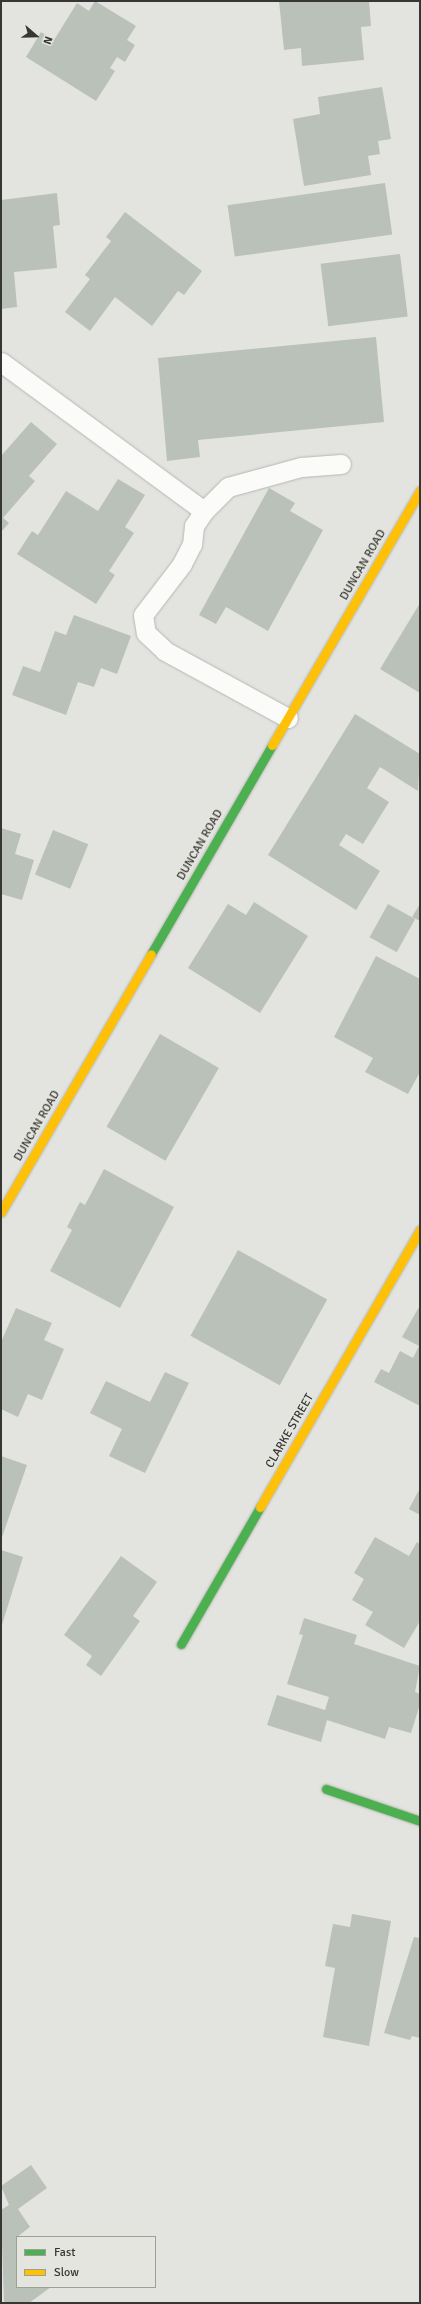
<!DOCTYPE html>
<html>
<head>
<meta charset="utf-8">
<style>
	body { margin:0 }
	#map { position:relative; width:421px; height:2304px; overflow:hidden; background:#e3e4df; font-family:Signika,sans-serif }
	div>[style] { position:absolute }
	.building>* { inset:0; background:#b9c1b8; transform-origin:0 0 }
	.roads { filter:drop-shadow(0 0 1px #b6b7b3) drop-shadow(0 0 1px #b6b7b3) }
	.lane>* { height:19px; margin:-9.5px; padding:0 9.5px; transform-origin:9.5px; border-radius:9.5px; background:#fbfbfa }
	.fast>* { height:9px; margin:-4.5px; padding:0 4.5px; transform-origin:4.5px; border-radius:4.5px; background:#4caf50 }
	.slow>* { height:9px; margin:-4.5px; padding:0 4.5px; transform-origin:4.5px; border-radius:4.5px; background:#ffc107 }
	span { translate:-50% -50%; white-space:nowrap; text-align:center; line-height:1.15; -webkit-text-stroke:3.5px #e4e5de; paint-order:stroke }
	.street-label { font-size:12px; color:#363734 }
	.frame { position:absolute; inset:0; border:2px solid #363734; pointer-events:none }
	.legend { position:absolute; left:16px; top:2236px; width:140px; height:52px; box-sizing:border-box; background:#e4e5de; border:1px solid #9e9f9a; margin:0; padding:5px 7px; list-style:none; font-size:12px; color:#363734 }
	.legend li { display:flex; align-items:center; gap:8px; height:20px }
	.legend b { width:20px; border:1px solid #9e9f9a }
	.north { position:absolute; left:16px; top:16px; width:40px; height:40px; -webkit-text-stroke:3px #e4e5de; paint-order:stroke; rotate:110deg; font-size:11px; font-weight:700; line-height:16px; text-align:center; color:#363734 }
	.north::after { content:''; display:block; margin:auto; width:14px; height:18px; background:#363734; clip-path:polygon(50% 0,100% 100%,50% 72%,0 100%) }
</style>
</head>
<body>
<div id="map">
	<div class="building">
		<i style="clip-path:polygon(95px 1px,136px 26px,127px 40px,135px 45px,125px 62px,117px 57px,110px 68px,115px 71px,96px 101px,26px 57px,41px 32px,54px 40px,77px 3px,89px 11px)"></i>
		<i style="clip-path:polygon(279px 1px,369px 1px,371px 26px,361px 27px,364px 60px,302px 66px,301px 48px,284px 50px)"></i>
		<i style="clip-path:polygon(382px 87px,391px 139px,378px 141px,380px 154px,368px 156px,371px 175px,304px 186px,293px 119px,320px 114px,318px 97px)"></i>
		<i style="left:385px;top:183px;width:52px;height:159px;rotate:82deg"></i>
		<i style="clip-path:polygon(57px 193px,60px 225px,53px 226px,57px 268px,14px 272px,17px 307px,1px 309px,1px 200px)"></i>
		<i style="clip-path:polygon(125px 212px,202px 271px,184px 295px,178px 291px,152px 326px,115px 297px,90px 331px,65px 312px,90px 279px,85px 275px,111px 241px,106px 237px)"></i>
		<i style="left:400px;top:254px;width:63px;height:80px;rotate:83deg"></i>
		<i style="clip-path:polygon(376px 337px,384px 422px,198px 440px,200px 457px,167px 461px,158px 358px)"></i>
		<i style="clip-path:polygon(31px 422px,57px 444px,29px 476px,35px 481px,3px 518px,9px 523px,1px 532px,1px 456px)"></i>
		<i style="clip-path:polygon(118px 479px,145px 495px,125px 527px,134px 533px,109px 571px,115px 575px,96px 604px,17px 554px,32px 531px,38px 535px,66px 491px,98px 511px)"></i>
		<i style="clip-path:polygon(269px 488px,295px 503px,290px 511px,323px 530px,268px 631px,226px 607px,216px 624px,199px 615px)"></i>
		<i style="clip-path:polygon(420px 603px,420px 693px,380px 669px)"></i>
		<i style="clip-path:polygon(74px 615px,131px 636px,117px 674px,101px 668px,94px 687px,78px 682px,66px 715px,12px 695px,23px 666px,40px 672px,55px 631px,66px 635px)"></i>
		<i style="clip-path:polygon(355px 714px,420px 754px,418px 791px,380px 767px,367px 788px,389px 802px,363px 844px,346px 834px,339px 845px,380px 871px,356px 910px,268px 855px)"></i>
		<i style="clip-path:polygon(1px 828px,21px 834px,15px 854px,34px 860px,22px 900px,1px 894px)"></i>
		<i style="left:53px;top:830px;width:38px;height:48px;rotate:22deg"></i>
		<i style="clip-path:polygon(254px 902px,308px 936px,260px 1013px,188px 968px,228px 904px,246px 915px)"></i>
		<i style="left:388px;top:904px;width:31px;height:38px;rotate:29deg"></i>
		<i style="clip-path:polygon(420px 904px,420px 921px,412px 917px)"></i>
		<i style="clip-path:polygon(376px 956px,420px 979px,420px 1072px,408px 1094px,365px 1072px,373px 1058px,334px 1037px)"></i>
		<i style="left:160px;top:1034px;width:68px;height:107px;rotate:30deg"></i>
		<i style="clip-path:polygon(104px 1169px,174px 1207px,120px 1308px,50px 1271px,72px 1230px,67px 1227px,80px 1202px,85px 1205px)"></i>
		<i style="left:238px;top:1250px;width:102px;height:98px;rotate:29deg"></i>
		<i style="clip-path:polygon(419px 1307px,420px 1308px,420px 1406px,374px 1382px,381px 1369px,389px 1373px,400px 1351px,413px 1358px,419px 1346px,402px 1337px)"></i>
		<i style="clip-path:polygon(16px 1308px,52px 1323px,44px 1340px,64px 1349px,42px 1400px,28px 1394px,18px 1417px,1px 1409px,1px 1342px)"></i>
		<i style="clip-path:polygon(165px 1372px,189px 1383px,145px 1473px,109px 1456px,122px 1429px,90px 1413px,106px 1381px,150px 1402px)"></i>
		<i style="clip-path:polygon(1px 1456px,27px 1465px,1px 1540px)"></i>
		<i style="clip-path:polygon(420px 1488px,420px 1515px,409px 1509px)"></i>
		<i style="clip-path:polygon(375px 1537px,409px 1556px,417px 1542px,420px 1544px,420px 1621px,404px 1648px,365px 1625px,373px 1612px,352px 1600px,364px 1579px,354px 1573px)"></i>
		<i style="clip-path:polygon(1px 1550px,23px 1557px,1px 1628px)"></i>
		<i style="clip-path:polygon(121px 1556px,157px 1582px,133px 1616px,140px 1621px,101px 1676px,86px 1665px,92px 1656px,64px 1635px)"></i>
		<i style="clip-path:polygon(304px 1618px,357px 1635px,354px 1644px,420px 1666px,415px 1692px,420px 1694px,420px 1704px,411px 1733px,389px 1727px,385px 1739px,327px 1720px,321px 1742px,267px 1725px,277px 1695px,325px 1710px,329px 1697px,287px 1684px,303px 1635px,299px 1634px)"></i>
		<i style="clip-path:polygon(352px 1914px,391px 1921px,369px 2046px,323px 2037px,335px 1968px,325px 1966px,333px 1924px,350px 1927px)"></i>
		<i style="clip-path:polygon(414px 1937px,420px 1938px,420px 2038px,412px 2036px,410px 2040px,384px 2033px)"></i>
		<i style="clip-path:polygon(31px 2165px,47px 2188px,18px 2209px,30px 2227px,17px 2237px,17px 2287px,51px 2287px,29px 2303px,4px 2303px,1px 2210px,9px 2205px,1px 2186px)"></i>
	</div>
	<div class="roads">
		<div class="lane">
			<i style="left:1px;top:362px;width:252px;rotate:36.3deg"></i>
			<i style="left:204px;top:511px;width:34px;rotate:-45deg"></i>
			<i style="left:228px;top:487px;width:76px;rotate:-15.3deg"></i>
			<i style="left:301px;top:467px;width:40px;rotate:-4.3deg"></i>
			<i style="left:204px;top:511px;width:18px;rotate:124deg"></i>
			<i style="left:194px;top:526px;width:18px;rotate:96deg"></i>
			<i style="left:192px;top:544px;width:22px;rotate:117deg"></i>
			<i style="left:182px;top:564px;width:64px;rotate:127.4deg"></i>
			<i style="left:143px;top:615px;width:18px;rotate:81deg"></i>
			<i style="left:146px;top:633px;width:26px;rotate:43deg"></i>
			<i style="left:165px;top:651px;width:140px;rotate:28.6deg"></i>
		</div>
		<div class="fast">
			<i style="left:151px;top:954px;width:241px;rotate:-59.9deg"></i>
			<i style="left:181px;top:1644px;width:158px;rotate:-60deg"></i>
			<i style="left:326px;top:1789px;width:99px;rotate:18.8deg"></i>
		</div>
		<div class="slow">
			<i style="left:272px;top:745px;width:294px;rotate:-59.8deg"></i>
			<i style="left:1px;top:1212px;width:298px;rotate:-59.8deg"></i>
			<i style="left:260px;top:1507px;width:320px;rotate:-60deg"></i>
		</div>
	</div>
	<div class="street-label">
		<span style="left:363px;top:565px;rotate:-60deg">DUNCAN ROAD</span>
		<span style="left:200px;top:845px;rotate:-60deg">DUNCAN ROAD</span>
		<span style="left:37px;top:1126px;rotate:-60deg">DUNCAN ROAD</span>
		<span style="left:290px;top:1431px;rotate:-60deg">CLARKE STREET</span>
	</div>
	<div class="frame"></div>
	<ul class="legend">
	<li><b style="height:5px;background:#4caf50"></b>Fast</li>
	<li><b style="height:5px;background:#ffc107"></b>Slow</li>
	</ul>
	<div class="north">N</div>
</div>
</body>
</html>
